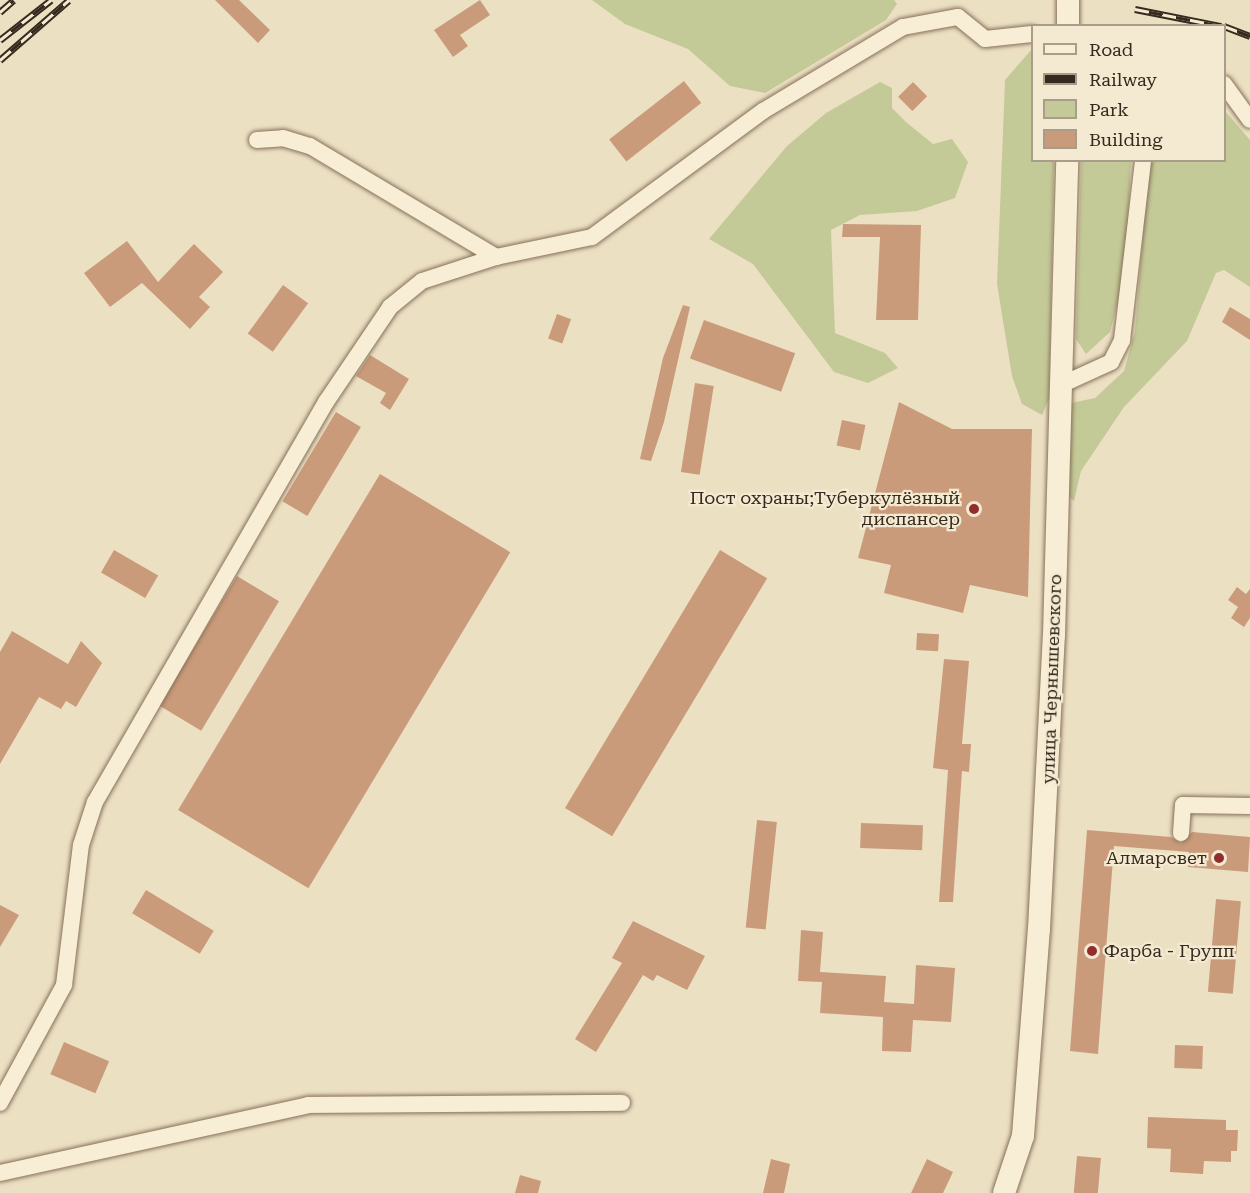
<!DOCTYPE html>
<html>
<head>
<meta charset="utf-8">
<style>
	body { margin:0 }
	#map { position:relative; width:1250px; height:1193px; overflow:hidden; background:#ece0c3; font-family:"Roboto Serif",serif }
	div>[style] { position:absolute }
	.green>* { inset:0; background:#c4ca97 }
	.building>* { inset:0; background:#ca9b7a; transform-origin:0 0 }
	.roads { filter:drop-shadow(0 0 2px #86715a) drop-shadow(0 0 2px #86715a) }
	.street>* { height:16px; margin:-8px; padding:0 8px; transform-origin:8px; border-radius:8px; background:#f8edd5 }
	.secondary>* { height:22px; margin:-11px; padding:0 11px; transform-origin:11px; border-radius:11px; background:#f8edd5 }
	.rail>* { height:7px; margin-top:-3.5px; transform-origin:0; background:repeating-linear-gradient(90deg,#f4ead2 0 14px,#362a1e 0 28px); box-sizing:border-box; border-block:2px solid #362a1e }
	.dots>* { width:16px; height:16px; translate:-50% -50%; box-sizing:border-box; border:3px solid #f4ead2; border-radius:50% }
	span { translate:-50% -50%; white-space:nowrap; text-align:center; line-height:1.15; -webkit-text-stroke:4.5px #f4ead2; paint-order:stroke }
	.poi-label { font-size:18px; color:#362a1e }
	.right { translate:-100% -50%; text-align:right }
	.left { translate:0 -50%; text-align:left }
	.street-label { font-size:18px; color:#362a1e }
	.legend { position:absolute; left:1031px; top:24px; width:195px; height:138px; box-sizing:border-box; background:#f4ead2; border:2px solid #a89d8a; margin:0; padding:8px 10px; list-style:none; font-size:18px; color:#362a1e }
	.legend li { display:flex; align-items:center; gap:12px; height:30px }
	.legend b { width:30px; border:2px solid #a89d8a }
</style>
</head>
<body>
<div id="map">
	<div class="green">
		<i style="clip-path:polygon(592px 0,894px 0,897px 4px,886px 20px,765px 93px,730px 86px,688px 49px,625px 24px)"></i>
		<i style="clip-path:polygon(1032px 49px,1032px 160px,1054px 161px,1049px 399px,1042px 415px,1022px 404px,1012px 376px,997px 284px,1005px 80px)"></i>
		<i style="clip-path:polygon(880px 82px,892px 88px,892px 108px,906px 122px,933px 144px,952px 139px,968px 162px,955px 198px,917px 211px,860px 215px,831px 230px,835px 333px,885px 353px,898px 368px,868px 383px,834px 372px,753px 264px,709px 239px,787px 146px,826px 113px)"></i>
		<i style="clip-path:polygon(1225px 111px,1250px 140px,1250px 287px,1224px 270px,1216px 273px,1187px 341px,1124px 407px,1081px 471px,1074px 501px,1067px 496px,1071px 403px,1095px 398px,1124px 371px,1135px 331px,1149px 161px,1224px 160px)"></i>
		<i style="clip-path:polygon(1081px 161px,1131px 161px,1125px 273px,1110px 332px,1086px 354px,1076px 339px)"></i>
	</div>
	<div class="building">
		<i style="clip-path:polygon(215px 0,239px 0,270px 30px,258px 43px)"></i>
		<i style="clip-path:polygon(480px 0,490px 15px,460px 35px,468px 46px,453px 57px,434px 30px)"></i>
		<i style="left:684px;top:81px;width:28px;height:95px;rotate:52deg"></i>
		<i style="left:913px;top:82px;width:20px;height:21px;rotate:45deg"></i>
		<i style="clip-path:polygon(843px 224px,921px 225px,918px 320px,876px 320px,880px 237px,842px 237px)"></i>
		<i style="clip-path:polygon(127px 241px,158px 282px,194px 244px,223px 272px,199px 297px,210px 307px,190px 329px,142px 283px,110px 307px,84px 273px)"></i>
		<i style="left:283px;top:285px;width:31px;height:60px;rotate:36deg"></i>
		<i style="clip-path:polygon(683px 305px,690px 307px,664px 422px,651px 461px,640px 459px,663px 358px)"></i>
		<i style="clip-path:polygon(1230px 307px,1250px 319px,1250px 340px,1222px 322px)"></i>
		<i style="left:557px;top:314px;width:15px;height:26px;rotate:20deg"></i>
		<i style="left:704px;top:320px;width:97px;height:41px;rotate:20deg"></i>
		<i style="clip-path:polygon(370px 355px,409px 379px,390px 410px,380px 403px,386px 393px,356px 376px)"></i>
		<i style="left:695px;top:383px;width:19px;height:90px;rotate:9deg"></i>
		<i style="clip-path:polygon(899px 402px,952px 429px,1032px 429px,1028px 597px,970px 585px,963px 613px,884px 593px,891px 565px,858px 558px)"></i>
		<i style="left:336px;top:412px;width:29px;height:104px;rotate:31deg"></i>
		<i style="left:842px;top:420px;width:24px;height:26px;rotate:12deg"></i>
		<i style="left:380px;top:474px;width:152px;height:392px;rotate:31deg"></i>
		<i style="left:114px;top:550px;width:51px;height:26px;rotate:30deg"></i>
		<i style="left:720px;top:550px;width:55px;height:301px;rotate:31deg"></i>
		<i style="left:237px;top:576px;width:49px;height:151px;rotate:31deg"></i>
		<i style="clip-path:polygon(1237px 587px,1246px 594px,1250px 589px,1250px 618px,1244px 627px,1231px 618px,1238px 607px,1228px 600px)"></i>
		<i style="clip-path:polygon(12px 631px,68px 664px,81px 641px,102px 663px,76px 707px,66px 701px,61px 709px,39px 697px,0 764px,0 652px)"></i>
		<i style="left:917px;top:633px;width:22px;height:17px;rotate:3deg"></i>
		<i style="clip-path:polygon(944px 659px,969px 661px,962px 744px,971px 744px,969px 772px,962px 771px,953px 902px,939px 902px,948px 770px,933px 768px)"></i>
		<i style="left:757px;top:820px;width:20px;height:108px;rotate:6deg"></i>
		<i style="left:861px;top:823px;width:62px;height:25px;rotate:2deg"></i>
		<i style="clip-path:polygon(1087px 830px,1171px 837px,1181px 843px,1192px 832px,1250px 837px,1248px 872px,1188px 867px,1189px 852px,1114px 846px,1098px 1054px,1070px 1051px)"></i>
		<i style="left:146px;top:890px;width:79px;height:27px;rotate:31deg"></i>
		<i style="left:1216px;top:899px;width:25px;height:93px;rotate:5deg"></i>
		<i style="clip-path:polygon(0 905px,19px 915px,0 947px)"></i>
		<i style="clip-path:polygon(633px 921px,705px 956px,687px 990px,657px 975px,653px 981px,643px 975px,596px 1052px,575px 1039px,622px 963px,612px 958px)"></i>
		<i style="clip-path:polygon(801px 930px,823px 932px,820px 972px,886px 976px,884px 1002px,914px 1004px,916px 965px,955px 968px,951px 1022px,913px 1020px,911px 1052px,882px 1051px,883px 1017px,820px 1013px,822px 982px,798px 981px)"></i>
		<i style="left:64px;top:1042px;width:49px;height:35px;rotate:23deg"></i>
		<i style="left:1175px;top:1045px;width:28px;height:23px;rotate:2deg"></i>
		<i style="clip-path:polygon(1148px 1117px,1226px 1120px,1226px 1130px,1238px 1130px,1237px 1151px,1231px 1151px,1231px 1162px,1204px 1161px,1203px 1174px,1170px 1172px,1171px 1149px,1147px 1148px)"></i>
		<i style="left:1077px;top:1156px;width:24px;height:37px;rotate:5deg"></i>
		<i style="clip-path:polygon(771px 1159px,790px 1164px,784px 1193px,763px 1193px)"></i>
		<i style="clip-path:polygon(927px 1159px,953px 1172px,943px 1193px,911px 1193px)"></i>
		<i style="clip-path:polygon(520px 1175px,541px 1181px,538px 1193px,515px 1193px)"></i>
	</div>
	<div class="roads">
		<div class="street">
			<i style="left:1224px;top:84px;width:44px;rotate:54.2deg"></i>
			<i style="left:257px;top:140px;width:26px;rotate:-4deg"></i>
			<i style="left:283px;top:138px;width:28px;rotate:17deg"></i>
			<i style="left:310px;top:146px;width:217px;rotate:30.8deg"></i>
			<i style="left:1063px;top:384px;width:53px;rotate:-24.6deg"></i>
			<i style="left:1111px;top:362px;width:25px;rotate:-63deg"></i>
			<i style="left:1122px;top:340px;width:181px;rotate:-83.3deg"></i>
			<i style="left:1181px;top:833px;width:28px;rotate:-86deg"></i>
			<i style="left:1183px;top:805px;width:67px;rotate:0.9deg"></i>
			<i style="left:0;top:1103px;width:134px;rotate:-61.5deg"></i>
			<i style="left:64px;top:985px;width:141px;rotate:-83.1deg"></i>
			<i style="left:81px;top:845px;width:45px;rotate:-72deg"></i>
			<i style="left:95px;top:802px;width:462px;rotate:-60deg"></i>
			<i style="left:326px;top:402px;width:115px;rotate:-56deg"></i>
			<i style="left:390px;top:307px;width:41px;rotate:-39.1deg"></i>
			<i style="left:422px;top:281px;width:78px;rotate:-18deg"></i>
			<i style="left:496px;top:257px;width:98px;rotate:-11.8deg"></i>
			<i style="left:592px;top:237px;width:212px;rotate:-36.4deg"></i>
			<i style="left:763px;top:111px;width:163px;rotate:-31deg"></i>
			<i style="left:903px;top:27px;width:56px;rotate:-10.3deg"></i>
			<i style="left:958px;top:17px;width:35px;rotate:39deg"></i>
			<i style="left:985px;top:39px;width:47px;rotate:-6.1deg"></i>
			<i style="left:0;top:1173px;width:315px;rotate:-12.4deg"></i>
			<i style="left:308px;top:1105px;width:314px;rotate:-0.4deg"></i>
		</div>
		<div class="secondary">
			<i style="left:1068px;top:26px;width:26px;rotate:-90deg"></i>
			<i style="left:1004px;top:1193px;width:60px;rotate:-71.6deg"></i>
			<i style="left:1023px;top:1136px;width:208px;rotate:-85.6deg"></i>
			<i style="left:1039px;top:929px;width:294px;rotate:-87.1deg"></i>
			<i style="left:1054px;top:635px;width:475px;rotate:-88.4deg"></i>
		</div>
	</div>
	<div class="rail">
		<i style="left:1135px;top:9px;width:88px;rotate:11.2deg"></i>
		<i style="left:0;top:12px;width:18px;rotate:-41deg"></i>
		<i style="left:1224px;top:26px;width:28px;rotate:21deg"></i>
		<i style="left:0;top:40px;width:65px;rotate:-38.1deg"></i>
		<i style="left:0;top:60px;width:91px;rotate:-41deg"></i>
	</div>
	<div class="dots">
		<i style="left:974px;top:509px;background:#932c2d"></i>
		<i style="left:1219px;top:858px;background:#932c2d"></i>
		<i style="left:1092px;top:951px;background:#932c2d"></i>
	</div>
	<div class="poi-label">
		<span class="right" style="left:960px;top:509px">Пост охраны;Туберкулёзный<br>диспансер</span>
		<span class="right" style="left:1207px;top:858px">Алмарсвет</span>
		<span class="left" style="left:1104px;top:951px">Фарба - Групп</span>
	</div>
	<div class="street-label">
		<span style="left:1052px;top:679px;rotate:-88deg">улица Чернышевского</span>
	</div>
	<ul class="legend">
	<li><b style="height:8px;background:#f8edd5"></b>Road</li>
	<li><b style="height:8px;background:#362a1e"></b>Railway</li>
	<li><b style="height:16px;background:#c4ca97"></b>Park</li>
	<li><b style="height:16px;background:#ca9b7a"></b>Building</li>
	</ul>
</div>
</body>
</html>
